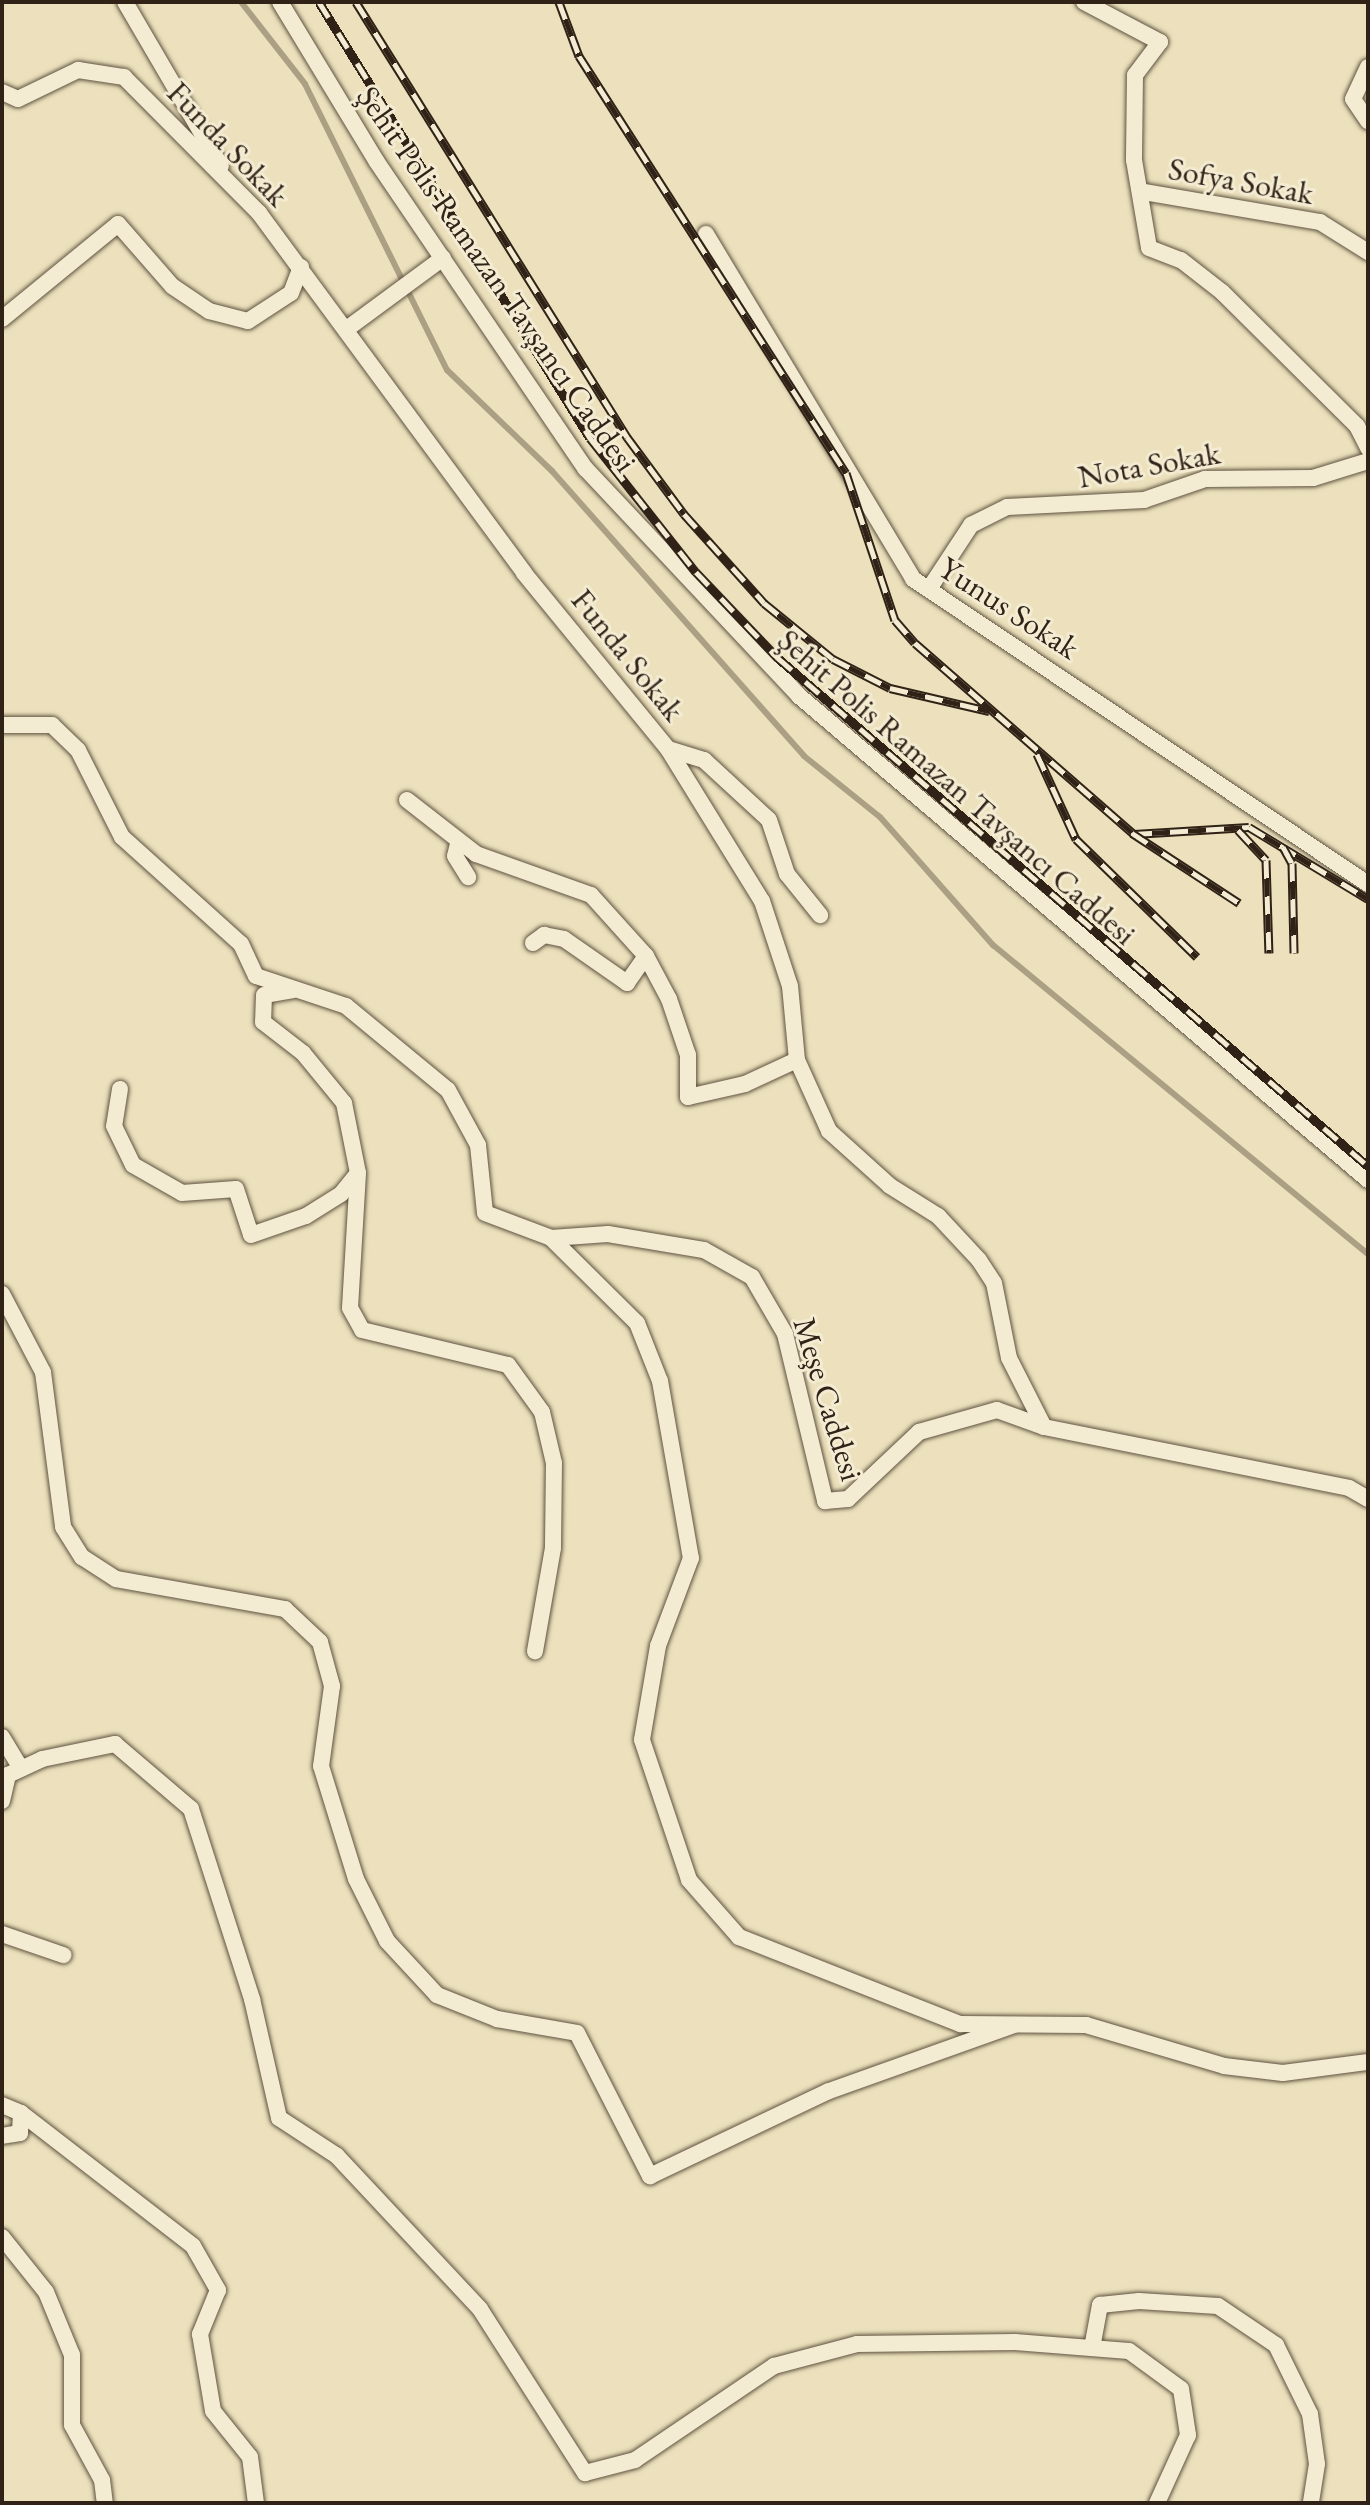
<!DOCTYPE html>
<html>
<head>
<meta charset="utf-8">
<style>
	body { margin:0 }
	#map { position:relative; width:1370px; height:2505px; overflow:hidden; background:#ece1bc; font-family:"EB Garamond",serif }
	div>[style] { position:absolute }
	.stream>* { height:6px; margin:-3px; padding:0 3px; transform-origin:3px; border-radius:3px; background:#aca084 }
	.roads { filter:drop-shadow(0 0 2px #5f5240) drop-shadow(0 0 2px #5f5240) }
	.minor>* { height:16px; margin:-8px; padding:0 8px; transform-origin:8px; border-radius:8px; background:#f3ecd3 }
	.rail>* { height:9px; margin-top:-4.5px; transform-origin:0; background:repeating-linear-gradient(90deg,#f3ecd3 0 18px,#302217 0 36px); box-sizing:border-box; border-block:2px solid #302217 }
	span { translate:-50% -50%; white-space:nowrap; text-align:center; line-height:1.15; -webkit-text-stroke:6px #f3ecd3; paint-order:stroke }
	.street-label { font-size:32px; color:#302217 }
	.frame { position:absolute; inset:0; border:4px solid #302217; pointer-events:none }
</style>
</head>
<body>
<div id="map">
	<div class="stream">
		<i style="left:241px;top:2px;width:104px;rotate:52deg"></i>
		<i style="left:305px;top:84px;width:319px;rotate:63.6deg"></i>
		<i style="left:447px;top:370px;width:146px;rotate:43.9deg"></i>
		<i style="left:552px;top:471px;width:380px;rotate:48.5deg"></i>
		<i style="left:804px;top:756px;width:97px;rotate:38.8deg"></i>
		<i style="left:880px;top:817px;width:171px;rotate:48.6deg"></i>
		<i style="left:993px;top:945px;width:486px;rotate:39.5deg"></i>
	</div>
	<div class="roads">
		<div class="minor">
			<i style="left:125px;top:2px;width:190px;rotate:59.7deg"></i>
			<i style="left:280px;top:2px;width:187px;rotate:58.8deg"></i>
			<i style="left:377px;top:162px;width:371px;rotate:55.8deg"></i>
			<i style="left:586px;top:469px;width:311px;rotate:46.8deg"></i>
			<i style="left:799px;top:696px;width:747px;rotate:40.38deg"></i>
			<i style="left:1084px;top:2px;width:86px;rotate:27.8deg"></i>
			<i style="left:1160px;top:42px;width:41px;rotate:127.1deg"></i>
			<i style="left:1135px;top:75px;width:85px;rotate:90.7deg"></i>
			<i style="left:1134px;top:160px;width:89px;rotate:80.3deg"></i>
			<i style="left:1149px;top:248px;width:34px;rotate:21deg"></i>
			<i style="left:1181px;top:260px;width:52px;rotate:38deg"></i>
			<i style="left:1222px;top:292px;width:190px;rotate:44.8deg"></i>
			<i style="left:1357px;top:426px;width:25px;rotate:63deg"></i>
			<i style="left:1368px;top:67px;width:35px;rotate:115deg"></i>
			<i style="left:1353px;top:99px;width:27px;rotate:56deg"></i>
			<i style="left:2px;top:92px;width:17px;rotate:24deg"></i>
			<i style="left:18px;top:99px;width:67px;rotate:-25.8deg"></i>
			<i style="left:78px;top:70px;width:47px;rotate:8.7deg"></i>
			<i style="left:124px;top:77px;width:192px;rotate:45.2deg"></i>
			<i style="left:259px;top:213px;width:447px;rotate:53.6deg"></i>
			<i style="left:524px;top:573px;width:227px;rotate:50.7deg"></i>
			<i style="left:668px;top:749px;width:179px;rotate:58.3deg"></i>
			<i style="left:762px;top:901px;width:89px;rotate:71.8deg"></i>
			<i style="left:790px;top:986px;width:74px;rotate:84.6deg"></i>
			<i style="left:797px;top:1060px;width:78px;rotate:65.7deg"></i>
			<i style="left:829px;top:1131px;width:82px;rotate:42deg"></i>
			<i style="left:890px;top:1186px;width:57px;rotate:32deg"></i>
			<i style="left:938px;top:1216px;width:60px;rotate:47deg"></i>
			<i style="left:979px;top:1260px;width:27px;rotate:57deg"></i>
			<i style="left:994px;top:1283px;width:76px;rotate:78.7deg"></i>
			<i style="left:1009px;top:1358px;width:77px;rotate:63.1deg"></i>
			<i style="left:1144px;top:192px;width:179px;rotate:9.7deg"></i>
			<i style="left:1320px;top:222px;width:57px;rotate:32deg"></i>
			<i style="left:706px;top:234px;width:402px;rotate:59deg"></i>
			<i style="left:913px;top:579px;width:548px;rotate:33.84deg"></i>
			<i style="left:2px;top:319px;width:150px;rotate:-39.3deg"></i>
			<i style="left:118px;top:224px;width:82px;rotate:48.9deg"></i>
			<i style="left:172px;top:286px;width:45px;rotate:34deg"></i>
			<i style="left:209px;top:311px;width:40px;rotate:14.4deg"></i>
			<i style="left:248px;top:321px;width:51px;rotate:-33.1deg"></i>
			<i style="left:291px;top:293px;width:28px;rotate:-69deg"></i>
			<i style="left:348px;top:328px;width:118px;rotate:-36.4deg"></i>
			<i style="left:929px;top:589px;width:77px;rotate:-56.7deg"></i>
			<i style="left:971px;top:525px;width:40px;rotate:-26.6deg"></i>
			<i style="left:1007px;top:507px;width:137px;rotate:-2.9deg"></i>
			<i style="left:1144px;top:500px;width:65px;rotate:-19deg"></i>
			<i style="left:1205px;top:479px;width:108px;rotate:-0.5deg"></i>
			<i style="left:1313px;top:478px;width:58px;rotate:-17.2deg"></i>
			<i style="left:2px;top:725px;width:50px"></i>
			<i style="left:52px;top:725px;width:36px;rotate:44deg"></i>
			<i style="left:78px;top:750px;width:97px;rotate:63.2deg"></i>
			<i style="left:122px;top:837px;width:160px;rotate:42deg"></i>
			<i style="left:241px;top:944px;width:35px;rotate:65deg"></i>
			<i style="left:256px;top:976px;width:95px;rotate:18.4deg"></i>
			<i style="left:346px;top:1006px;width:132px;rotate:39.5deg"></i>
			<i style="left:448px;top:1090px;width:63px;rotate:61.4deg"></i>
			<i style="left:478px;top:1145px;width:68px;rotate:84.1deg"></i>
			<i style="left:485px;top:1213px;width:71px;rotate:20.7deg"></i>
			<i style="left:551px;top:1238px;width:57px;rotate:-4deg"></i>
			<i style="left:608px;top:1234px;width:97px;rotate:9.5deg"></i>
			<i style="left:704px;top:1250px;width:55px;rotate:29.4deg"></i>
			<i style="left:752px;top:1277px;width:66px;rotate:59.9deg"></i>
			<i style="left:785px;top:1334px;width:172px;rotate:76.5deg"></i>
			<i style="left:825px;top:1501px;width:23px;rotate:-5deg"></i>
			<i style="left:848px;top:1499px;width:98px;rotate:-43.3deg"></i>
			<i style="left:919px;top:1432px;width:81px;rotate:-15.8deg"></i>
			<i style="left:997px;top:1410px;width:50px;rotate:19.9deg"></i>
			<i style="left:1044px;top:1427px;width:311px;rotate:11.3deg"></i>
			<i style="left:1349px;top:1488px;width:22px;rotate:30deg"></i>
			<i style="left:668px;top:749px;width:38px;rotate:17deg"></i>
			<i style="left:704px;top:760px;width:88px;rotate:42.7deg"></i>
			<i style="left:769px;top:820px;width:57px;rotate:71.6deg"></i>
			<i style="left:787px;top:874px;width:53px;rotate:51.2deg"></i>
			<i style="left:407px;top:800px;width:88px;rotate:38deg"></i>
			<i style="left:476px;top:854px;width:122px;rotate:19.6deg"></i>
			<i style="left:591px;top:895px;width:82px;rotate:48deg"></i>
			<i style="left:646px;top:956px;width:49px;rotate:61.9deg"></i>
			<i style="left:669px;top:999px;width:59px;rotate:71.3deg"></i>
			<i style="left:688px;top:1055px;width:42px;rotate:90deg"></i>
			<i style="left:688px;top:1097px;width:58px;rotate:-12.8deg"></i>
			<i style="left:745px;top:1084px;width:57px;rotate:-24.8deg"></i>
			<i style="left:458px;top:844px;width:12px;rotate:104deg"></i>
			<i style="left:455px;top:856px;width:25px;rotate:58deg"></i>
			<i style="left:533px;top:943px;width:14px;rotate:-36deg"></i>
			<i style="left:544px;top:935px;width:20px;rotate:11deg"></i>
			<i style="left:564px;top:939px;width:77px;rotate:34.9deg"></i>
			<i style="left:627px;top:983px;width:33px;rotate:-55deg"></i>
			<i style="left:293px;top:990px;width:29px;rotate:170deg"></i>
			<i style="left:264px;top:995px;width:27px;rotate:92deg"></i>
			<i style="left:263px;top:1022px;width:51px;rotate:37.8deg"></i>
			<i style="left:303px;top:1053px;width:65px;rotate:50.6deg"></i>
			<i style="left:344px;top:1103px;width:71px;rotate:78.7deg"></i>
			<i style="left:358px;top:1173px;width:135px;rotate:93.4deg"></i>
			<i style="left:350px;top:1308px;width:25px;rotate:61deg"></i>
			<i style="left:362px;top:1330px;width:150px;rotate:13.5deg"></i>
			<i style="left:508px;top:1365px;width:58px;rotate:54.1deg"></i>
			<i style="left:542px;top:1412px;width:52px;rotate:76.8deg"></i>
			<i style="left:554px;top:1463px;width:85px;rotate:90.7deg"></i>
			<i style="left:553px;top:1548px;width:105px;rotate:99.9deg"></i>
			<i style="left:120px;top:1089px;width:37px;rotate:99deg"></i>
			<i style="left:114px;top:1126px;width:43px;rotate:64deg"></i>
			<i style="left:133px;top:1165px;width:56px;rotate:29.7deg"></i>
			<i style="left:182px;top:1193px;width:54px;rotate:-4.2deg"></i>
			<i style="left:236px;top:1189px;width:48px;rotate:71.9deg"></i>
			<i style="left:251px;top:1235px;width:58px;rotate:-19.1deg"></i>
			<i style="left:306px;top:1216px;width:41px;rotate:-32.2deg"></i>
			<i style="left:341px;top:1194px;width:27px;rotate:-51deg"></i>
			<i style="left:551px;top:1238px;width:121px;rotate:44.7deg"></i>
			<i style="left:637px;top:1323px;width:62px;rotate:68.4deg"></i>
			<i style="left:660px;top:1381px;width:180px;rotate:80.1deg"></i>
			<i style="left:691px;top:1558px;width:94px;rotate:110.6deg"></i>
			<i style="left:658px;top:1646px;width:95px;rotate:99.7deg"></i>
			<i style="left:642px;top:1740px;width:148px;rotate:71.4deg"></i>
			<i style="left:689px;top:1880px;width:76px;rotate:48.7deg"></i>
			<i style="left:739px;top:1937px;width:238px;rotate:21.5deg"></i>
			<i style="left:960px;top:2024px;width:126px;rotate:0.5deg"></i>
			<i style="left:1086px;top:2025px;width:144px;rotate:16.5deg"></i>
			<i style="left:1224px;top:2066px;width:59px;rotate:6.8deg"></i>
			<i style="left:1283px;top:2073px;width:86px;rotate:-7.4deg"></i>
			<i style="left:2px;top:1294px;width:88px;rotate:62.3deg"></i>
			<i style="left:43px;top:1372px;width:156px;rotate:82.6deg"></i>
			<i style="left:63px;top:1527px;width:36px;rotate:58deg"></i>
			<i style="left:82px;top:1557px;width:40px;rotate:32.9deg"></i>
			<i style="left:116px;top:1579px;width:172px;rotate:10.1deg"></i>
			<i style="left:285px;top:1609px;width:48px;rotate:43.3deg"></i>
			<i style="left:320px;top:1642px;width:46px;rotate:74.7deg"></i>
			<i style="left:332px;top:1686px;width:81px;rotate:97.8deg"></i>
			<i style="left:321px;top:1766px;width:118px;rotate:72.8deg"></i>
			<i style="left:356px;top:1879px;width:69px;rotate:63.4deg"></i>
			<i style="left:387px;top:1941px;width:74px;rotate:47.2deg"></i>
			<i style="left:437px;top:1995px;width:65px;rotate:21.8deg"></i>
			<i style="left:497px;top:2019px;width:81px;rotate:9.9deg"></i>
			<i style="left:577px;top:2033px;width:161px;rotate:63deg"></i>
			<i style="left:650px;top:2176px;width:198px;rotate:-25.4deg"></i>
			<i style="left:829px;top:2091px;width:196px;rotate:-19.6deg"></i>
			<i style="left:2px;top:1737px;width:37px;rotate:59deg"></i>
			<i style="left:2px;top:1801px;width:27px;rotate:-77deg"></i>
			<i style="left:8px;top:1775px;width:38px;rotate:-25deg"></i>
			<i style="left:42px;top:1759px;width:75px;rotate:-11.6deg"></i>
			<i style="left:115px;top:1744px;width:100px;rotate:40.5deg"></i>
			<i style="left:191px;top:1809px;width:200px;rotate:72.2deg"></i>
			<i style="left:252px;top:1999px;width:122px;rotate:77.2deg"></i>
			<i style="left:279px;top:2118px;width:69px;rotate:33.2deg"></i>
			<i style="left:337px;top:2156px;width:209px;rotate:46.9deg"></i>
			<i style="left:480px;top:2309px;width:195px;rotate:57.4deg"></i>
			<i style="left:585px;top:2473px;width:52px;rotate:-14.6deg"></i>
			<i style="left:635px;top:2460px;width:168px;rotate:-34.1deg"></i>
			<i style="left:774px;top:2366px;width:86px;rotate:-14.8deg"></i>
			<i style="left:857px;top:2344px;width:158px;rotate:-0.7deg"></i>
			<i style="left:1015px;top:2342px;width:114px;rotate:4.5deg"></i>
			<i style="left:1129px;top:2351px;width:64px;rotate:36.2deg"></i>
			<i style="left:1181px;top:2389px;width:47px;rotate:81.3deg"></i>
			<i style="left:1188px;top:2435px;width:75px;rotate:114.5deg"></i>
			<i style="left:2px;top:1934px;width:65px;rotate:19deg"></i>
			<i style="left:2px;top:2105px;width:21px;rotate:23deg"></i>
			<i style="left:21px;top:2113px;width:20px;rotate:93deg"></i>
			<i style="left:20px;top:2133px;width:18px;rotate:171deg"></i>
			<i style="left:21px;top:2113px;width:217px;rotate:37.7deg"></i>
			<i style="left:193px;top:2246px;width:51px;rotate:60.4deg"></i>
			<i style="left:218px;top:2290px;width:48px;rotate:112.2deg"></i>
			<i style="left:200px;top:2334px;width:78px;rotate:80.4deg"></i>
			<i style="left:213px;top:2411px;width:59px;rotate:51.2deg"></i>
			<i style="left:250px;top:2457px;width:46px;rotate:82.6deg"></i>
			<i style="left:2px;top:2237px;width:70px;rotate:51.3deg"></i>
			<i style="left:46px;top:2292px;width:68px;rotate:67.6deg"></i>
			<i style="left:72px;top:2355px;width:70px;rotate:90deg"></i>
			<i style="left:72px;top:2425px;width:63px;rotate:61.4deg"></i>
			<i style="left:102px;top:2480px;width:23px;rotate:83deg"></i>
			<i style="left:1092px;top:2348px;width:44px;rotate:-79.5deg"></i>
			<i style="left:1100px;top:2305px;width:39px;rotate:-6deg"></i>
			<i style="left:1139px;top:2301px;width:79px;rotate:3.6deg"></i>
			<i style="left:1218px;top:2306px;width:70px;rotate:33.9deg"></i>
			<i style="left:1276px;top:2345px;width:77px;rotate:63.8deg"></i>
			<i style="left:1310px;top:2414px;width:50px;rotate:82deg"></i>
			<i style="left:1317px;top:2464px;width:39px;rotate:99deg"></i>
		</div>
	</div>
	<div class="rail">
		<i style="left:319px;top:2px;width:513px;rotate:58.14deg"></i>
		<i style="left:590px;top:438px;width:171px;rotate:51.7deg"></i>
		<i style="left:696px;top:572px;width:119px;rotate:46.4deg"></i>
		<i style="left:778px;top:658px;width:779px;rotate:40.73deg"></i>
		<i style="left:356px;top:2px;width:513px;rotate:58.08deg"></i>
		<i style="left:627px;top:437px;width:96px;rotate:53.5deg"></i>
		<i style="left:684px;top:514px;width:120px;rotate:48deg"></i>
		<i style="left:764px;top:603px;width:89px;rotate:39.1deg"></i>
		<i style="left:833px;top:659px;width:64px;rotate:27deg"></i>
		<i style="left:890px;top:688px;width:102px;rotate:13.1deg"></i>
		<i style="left:559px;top:2px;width:58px;rotate:69.7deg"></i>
		<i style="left:579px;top:56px;width:495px;rotate:57.4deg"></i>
		<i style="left:846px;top:473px;width:155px;rotate:71.6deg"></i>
		<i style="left:895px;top:620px;width:30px;rotate:49deg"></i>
		<i style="left:915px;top:643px;width:291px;rotate:41.1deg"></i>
		<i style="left:1134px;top:834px;width:115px;rotate:-3.5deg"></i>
		<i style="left:1249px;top:827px;width:139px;rotate:31.2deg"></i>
		<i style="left:1037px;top:754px;width:94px;rotate:65.4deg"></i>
		<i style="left:1076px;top:839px;width:169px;rotate:44.3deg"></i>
		<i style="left:1238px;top:830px;width:41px;rotate:47deg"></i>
		<i style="left:1266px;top:860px;width:93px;rotate:88.2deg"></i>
		<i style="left:1132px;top:833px;width:128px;rotate:33.2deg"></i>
		<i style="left:1283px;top:847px;width:18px;rotate:61deg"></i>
		<i style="left:1292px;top:863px;width:90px;rotate:88.7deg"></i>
	</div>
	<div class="street-label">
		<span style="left:228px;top:144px;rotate:46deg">Funda Sokak</span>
		<span style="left:1241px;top:181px;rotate:10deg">Sofya Sokak</span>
		<span style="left:497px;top:279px;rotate:55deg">Şehit Polis Ramazan Tavşancı Caddesi</span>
		<span style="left:1149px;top:465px;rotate:-10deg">Nota Sokak</span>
		<span style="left:1009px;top:608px;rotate:33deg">Yunus Sokak</span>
		<span style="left:628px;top:655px;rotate:51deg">Funda Sokak</span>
		<span style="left:957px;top:787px;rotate:41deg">Şehit Polis Ramazan Tavşancı Caddesi</span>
		<span style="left:828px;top:1399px;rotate:73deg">Meşe Caddesi</span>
	</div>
	<div class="frame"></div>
</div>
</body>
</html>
